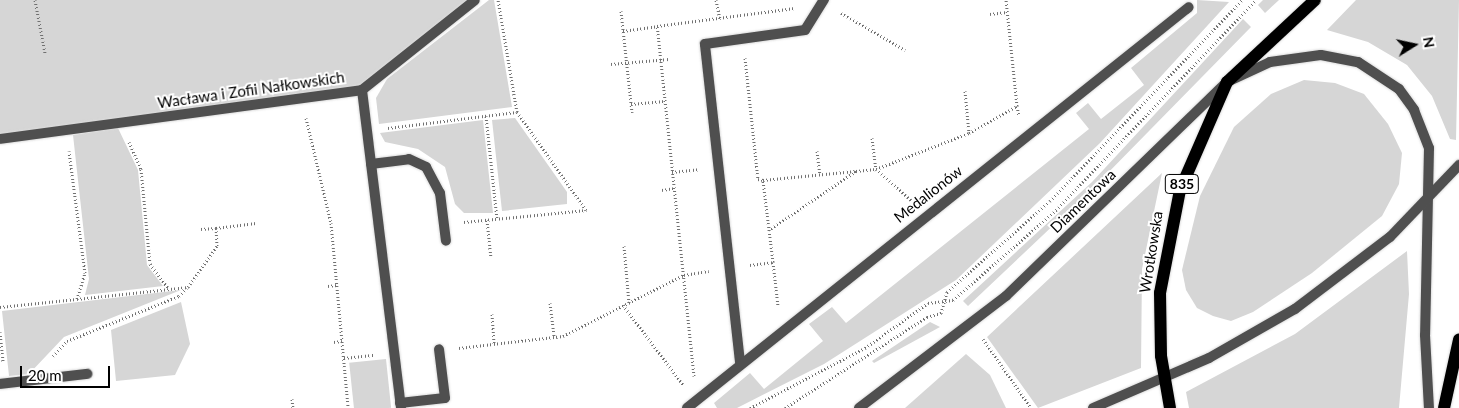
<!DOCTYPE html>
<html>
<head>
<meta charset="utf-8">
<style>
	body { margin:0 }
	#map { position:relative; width:1459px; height:408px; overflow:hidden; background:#fff; font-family:Lato,sans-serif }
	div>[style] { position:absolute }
	.green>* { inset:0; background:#d6d6d6; transform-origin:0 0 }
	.path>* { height:3px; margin-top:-1.5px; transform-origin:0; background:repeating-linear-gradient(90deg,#717171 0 1px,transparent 0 3.5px) }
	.roads { filter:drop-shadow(0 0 1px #dbdbdb) drop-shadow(0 0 1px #dbdbdb) }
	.service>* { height:10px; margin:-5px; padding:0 5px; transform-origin:5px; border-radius:5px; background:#4f4f4f }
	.minor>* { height:10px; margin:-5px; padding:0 5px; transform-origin:5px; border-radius:5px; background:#4f4f4f }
	.tertiary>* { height:10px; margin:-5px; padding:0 5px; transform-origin:5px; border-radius:5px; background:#4f4f4f }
	.primary>* { height:12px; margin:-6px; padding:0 6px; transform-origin:6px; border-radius:6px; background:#000 }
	span { translate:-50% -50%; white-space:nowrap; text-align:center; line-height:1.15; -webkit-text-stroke:4px #fff; paint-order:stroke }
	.shield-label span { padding:1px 4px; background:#fff; border:1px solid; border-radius:4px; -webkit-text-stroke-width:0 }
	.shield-label { font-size:14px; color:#000; font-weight:700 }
	.street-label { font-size:15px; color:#000 }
	.north { position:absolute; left:1389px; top:20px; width:50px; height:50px; -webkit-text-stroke:4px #fff; paint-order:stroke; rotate:80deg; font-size:14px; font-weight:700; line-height:20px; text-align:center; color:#000 }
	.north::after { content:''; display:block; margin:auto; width:18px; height:22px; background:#000; clip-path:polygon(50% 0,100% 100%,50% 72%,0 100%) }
	.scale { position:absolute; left:20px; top:366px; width:90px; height:22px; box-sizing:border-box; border:2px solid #000; border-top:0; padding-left:6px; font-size:15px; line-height:18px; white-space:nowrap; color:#000; -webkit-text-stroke:4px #fff; paint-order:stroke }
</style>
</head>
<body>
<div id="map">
	<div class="green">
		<i style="clip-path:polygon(0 0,475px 0,362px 90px,0 139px)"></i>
		<i style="clip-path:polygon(489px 0,494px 0,512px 107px,379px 124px,376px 98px,387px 79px)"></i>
		<i style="clip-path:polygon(1197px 0,1229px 2px,1100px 143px,956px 280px,824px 364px,737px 408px,717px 408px,714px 403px,750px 373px,764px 389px,823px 341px,809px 324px,832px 307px,846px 323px,1089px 129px,1076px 113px,1088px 103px,1101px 119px,1144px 85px,1131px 68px,1197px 13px)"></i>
		<i style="clip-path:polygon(1263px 0,1279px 0,1265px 13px,1258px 5px)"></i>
		<i style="clip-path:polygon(1356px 0,1459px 0,1456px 140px,1450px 139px,1432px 96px,1407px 65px,1368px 42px,1327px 30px)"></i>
		<i style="clip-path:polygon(1243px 19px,1251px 27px,1098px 183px,968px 306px,963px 301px,1092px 182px)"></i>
		<i style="clip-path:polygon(1304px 80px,1335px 83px,1364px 94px,1388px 124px,1402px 153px,1399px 184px,1382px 216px,1312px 273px,1253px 312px,1231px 321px,1213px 316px,1197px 308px,1186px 290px,1182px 270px,1200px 196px,1234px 127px,1271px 94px)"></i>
		<i style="clip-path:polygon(515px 118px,567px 192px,567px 204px,502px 211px,492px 120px)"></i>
		<i style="clip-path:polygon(483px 120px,493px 213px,464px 213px,455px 204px,445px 167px,418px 149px,385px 142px,380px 133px)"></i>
		<i style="clip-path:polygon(118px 128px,138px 170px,147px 265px,163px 286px,85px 295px,89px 279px,73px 135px)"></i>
		<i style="clip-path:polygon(1162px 173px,1142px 269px,1141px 368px,1038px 408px,987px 337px)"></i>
		<i style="clip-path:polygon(1407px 251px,1409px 294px,1399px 408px,1189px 408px,1186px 392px,1295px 334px)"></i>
		<i style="clip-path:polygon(181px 290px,64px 337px,29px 374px,9px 376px,2px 311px)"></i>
		<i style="clip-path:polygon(181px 302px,190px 344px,175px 375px,116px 381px,111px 330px)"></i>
		<i style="clip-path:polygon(930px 322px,940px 327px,874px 363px,872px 361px)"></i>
		<i style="clip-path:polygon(966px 354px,990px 375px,1006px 408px,905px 408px)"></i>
		<i style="left:386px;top:359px;width:49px;height:37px;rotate:84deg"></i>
	</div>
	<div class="path">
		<i style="left:35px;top:0;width:54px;rotate:79.3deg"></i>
		<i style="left:716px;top:0;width:19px;rotate:78deg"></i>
		<i style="left:621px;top:11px;width:102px;rotate:83.8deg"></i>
		<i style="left:841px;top:13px;width:74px;rotate:30deg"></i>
		<i style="left:990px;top:14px;width:17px;rotate:-7deg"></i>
		<i style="left:623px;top:31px;width:34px;rotate:-8deg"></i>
		<i style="left:745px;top:58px;width:122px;rotate:83.9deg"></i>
		<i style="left:758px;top:179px;width:5px;rotate:11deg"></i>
		<i style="left:611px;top:64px;width:58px;rotate:-4.9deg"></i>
		<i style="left:965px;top:91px;width:42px;rotate:84.6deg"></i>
		<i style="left:631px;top:104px;width:34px;rotate:-5deg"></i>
		<i style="left:1017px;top:106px;width:10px;rotate:79deg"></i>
		<i style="left:486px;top:116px;width:104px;rotate:83.9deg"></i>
		<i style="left:306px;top:118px;width:108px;rotate:76.6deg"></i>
		<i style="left:331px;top:223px;width:186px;rotate:84.7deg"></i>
		<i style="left:388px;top:128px;width:130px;rotate:-7.1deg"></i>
		<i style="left:517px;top:112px;width:114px;rotate:-99.6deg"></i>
		<i style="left:872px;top:138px;width:31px;rotate:83deg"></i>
		<i style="left:876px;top:169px;width:48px;rotate:41.6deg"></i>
		<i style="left:129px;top:142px;width:30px;rotate:66deg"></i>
		<i style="left:141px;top:169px;width:95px;rotate:84.6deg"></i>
		<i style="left:150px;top:264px;width:31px;rotate:53deg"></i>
		<i style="left:817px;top:151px;width:24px;rotate:83deg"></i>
		<i style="left:856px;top:171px;width:20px;rotate:-6deg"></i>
		<i style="left:876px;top:169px;width:100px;rotate:-21.2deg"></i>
		<i style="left:969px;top:133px;width:55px;rotate:-29.4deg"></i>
		<i style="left:1017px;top:106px;width:107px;rotate:-95.9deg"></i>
		<i style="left:672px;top:172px;width:27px;rotate:-6deg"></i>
		<i style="left:662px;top:190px;width:12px;rotate:-9deg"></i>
		<i style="left:487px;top:220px;width:38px;rotate:84deg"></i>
		<i style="left:464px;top:222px;width:123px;rotate:-5.6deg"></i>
		<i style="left:586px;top:210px;width:120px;rotate:-125.1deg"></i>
		<i style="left:216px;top:228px;width:41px;rotate:-7deg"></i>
		<i style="left:624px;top:246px;width:57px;rotate:85deg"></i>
		<i style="left:773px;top:262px;width:44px;rotate:83.5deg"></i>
		<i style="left:750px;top:265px;width:23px;rotate:-7deg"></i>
		<i style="left:773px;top:262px;width:83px;rotate:-97deg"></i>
		<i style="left:763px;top:180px;width:93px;rotate:-5.5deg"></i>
		<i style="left:856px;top:171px;width:105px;rotate:145.9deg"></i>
		<i style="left:328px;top:286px;width:9px;rotate:-6deg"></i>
		<i style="left:77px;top:299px;width:112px;rotate:-6.2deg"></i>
		<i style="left:188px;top:287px;width:50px;rotate:-54.7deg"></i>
		<i style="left:217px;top:246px;width:18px;rotate:-93deg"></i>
		<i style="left:216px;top:228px;width:15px;rotate:176deg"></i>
		<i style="left:550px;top:303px;width:34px;rotate:83deg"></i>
		<i style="left:623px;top:305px;width:101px;rotate:53deg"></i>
		<i style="left:0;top:307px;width:77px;rotate:-5.9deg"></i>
		<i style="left:77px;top:299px;width:27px;rotate:-73deg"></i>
		<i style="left:85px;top:273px;width:123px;rotate:-97.5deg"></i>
		<i style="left:492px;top:314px;width:30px;rotate:86deg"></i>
		<i style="left:0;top:332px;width:31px;rotate:84deg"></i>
		<i style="left:983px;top:339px;width:84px;rotate:55.2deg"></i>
		<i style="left:334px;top:342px;width:8px;rotate:-7deg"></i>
		<i style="left:459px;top:348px;width:105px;rotate:-6.6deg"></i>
		<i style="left:563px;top:336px;width:136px;rotate:-26.8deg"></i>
		<i style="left:684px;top:275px;width:25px;rotate:-9deg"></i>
		<i style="left:53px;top:356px;width:21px;rotate:-47deg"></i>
		<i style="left:67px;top:341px;width:121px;rotate:-21.9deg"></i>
		<i style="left:179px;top:296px;width:11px;rotate:-45deg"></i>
		<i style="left:344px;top:358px;width:31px;rotate:-6deg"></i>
		<i style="left:694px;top:376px;width:352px;rotate:-96deg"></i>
		<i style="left:657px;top:26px;width:139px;rotate:-7.4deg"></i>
		<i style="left:292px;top:399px;width:9px;rotate:84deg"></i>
		<i style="left:750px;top:408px;width:130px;rotate:-27.6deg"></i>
		<i style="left:865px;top:348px;width:77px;rotate:-35.5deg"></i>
		<i style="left:928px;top:303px;width:25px;rotate:-7deg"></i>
		<i style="left:953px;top:300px;width:137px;rotate:-41.1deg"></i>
		<i style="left:1056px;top:210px;width:290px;rotate:-46.4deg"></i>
		<i style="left:785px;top:408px;width:169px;rotate:-32.7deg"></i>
		<i style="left:927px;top:317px;width:15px;rotate:-16deg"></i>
		<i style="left:941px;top:313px;width:22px;rotate:-74deg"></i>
		<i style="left:947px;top:292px;width:137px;rotate:-41.5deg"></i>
		<i style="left:1050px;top:201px;width:278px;rotate:-46.3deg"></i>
	</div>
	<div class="roads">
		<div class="service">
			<i style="left:362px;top:90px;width:320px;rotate:83deg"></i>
			<i style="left:0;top:139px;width:365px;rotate:-7.7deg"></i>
			<i style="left:362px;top:90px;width:144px;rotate:-38.5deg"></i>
			<i style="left:371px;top:164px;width:38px;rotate:-7deg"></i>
			<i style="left:409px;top:159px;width:19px;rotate:25deg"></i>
			<i style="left:426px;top:167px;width:30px;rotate:62deg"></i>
			<i style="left:440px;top:193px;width:48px;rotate:82.9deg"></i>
			<i style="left:740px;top:362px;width:320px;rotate:-96.3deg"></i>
			<i style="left:705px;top:44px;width:101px;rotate:-8deg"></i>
			<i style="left:805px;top:30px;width:36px;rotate:-58deg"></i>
			<i style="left:0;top:384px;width:88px;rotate:-6.6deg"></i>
			<i style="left:400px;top:403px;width:45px;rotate:-6.3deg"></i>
			<i style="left:445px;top:398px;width:49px;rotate:-97deg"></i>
		</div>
		<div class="minor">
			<i style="left:687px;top:408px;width:642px;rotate:-38.62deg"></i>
		</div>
		<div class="tertiary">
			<i style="left:859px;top:408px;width:185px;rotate:-37.3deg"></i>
			<i style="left:1006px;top:296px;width:308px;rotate:-44.1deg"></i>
			<i style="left:1227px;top:82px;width:47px;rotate:-24.9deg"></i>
			<i style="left:1270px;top:62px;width:51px;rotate:-7.8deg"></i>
			<i style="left:1321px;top:55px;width:38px;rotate:11deg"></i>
			<i style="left:1358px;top:62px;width:49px;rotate:33.4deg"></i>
			<i style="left:1399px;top:89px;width:26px;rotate:54deg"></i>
			<i style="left:1414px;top:110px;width:41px;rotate:68.5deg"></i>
			<i style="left:1429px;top:148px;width:187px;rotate:91.2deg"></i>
			<i style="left:1425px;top:335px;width:73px;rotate:86.9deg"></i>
			<i style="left:1093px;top:408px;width:126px;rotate:-23.3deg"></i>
			<i style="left:1209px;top:358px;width:99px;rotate:-29.7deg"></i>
			<i style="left:1295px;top:309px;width:119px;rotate:-37.2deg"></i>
			<i style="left:1390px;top:237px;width:100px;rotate:-46.2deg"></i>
		</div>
		<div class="primary">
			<i style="left:1170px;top:408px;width:53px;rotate:-99.8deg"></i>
			<i style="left:1161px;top:356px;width:63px;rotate:-90.9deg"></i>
			<i style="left:1160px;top:293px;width:105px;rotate:-79deg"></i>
			<i style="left:1180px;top:190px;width:118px;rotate:-66.5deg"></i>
			<i style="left:1227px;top:82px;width:120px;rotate:-43deg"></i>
			<i style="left:1444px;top:408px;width:70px;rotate:-77.6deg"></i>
		</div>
	</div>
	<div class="shield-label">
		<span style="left:1182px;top:184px">835</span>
	</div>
	<div class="street-label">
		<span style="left:251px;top:90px;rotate:-8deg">Wacława i Zofii Nałkowskich</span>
		<span style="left:928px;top:194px;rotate:-38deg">Medalionów</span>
		<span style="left:1083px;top:201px;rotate:-44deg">Diamentowa</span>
		<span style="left:1151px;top:252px;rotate:-81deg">Wrotkowska</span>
	</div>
	<div class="north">N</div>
	<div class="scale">20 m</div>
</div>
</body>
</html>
